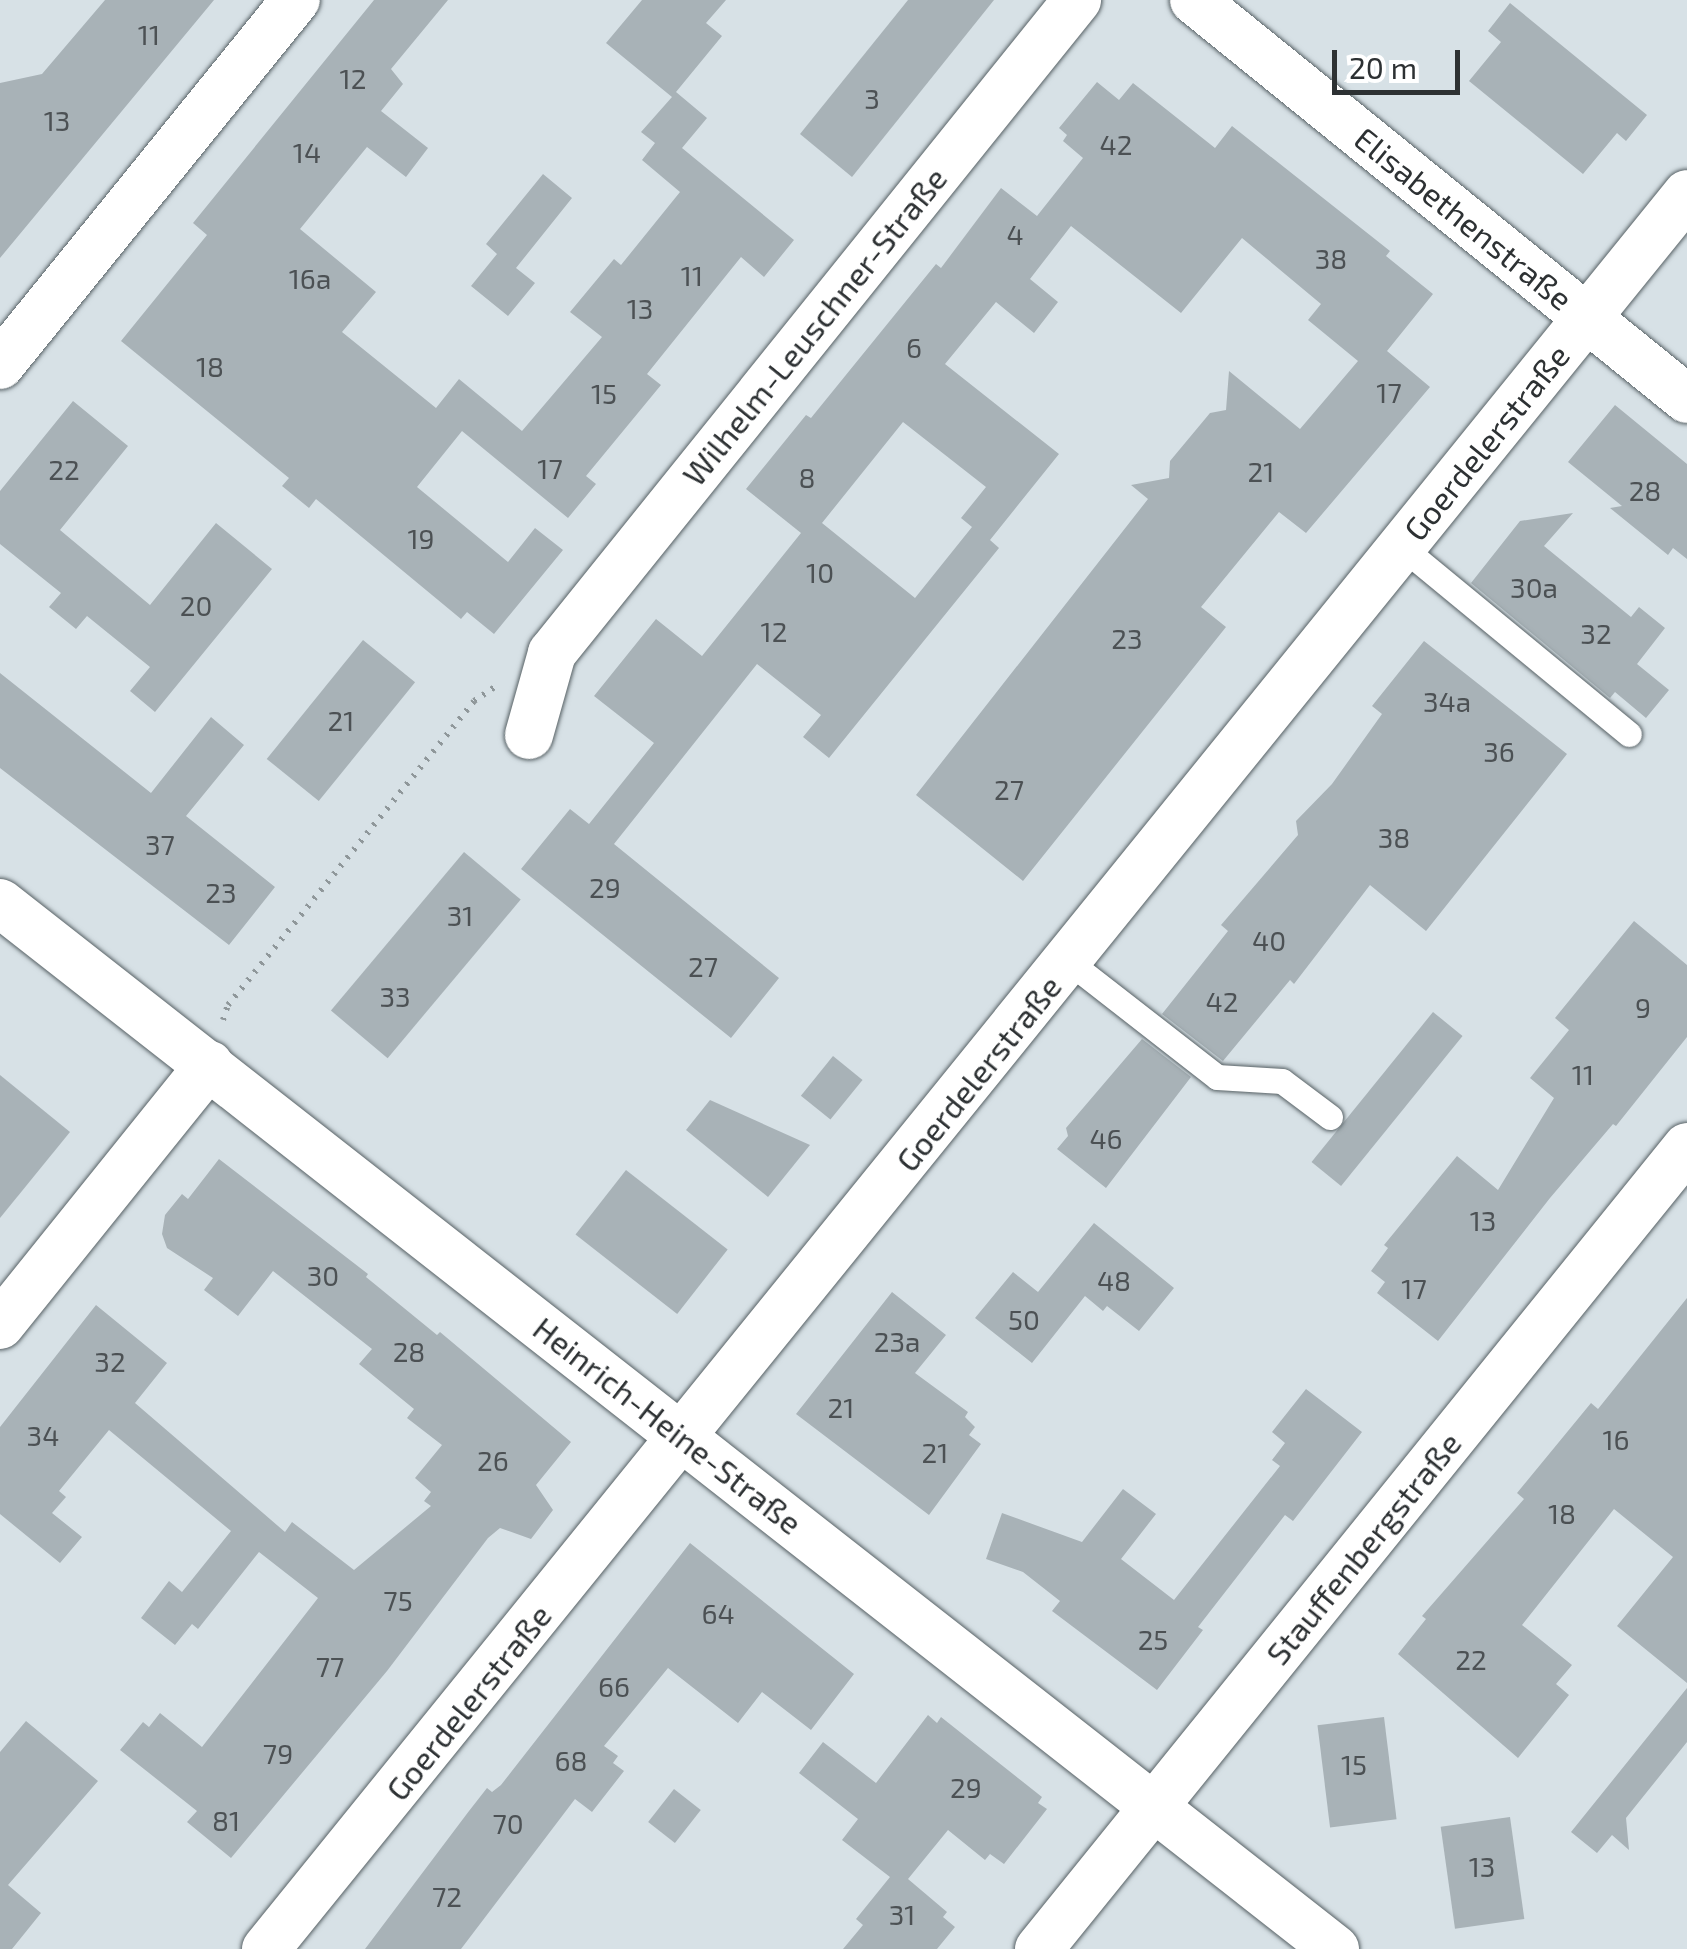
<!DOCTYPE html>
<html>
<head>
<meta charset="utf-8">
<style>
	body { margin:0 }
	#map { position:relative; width:1687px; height:1949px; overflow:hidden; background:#d7e1e6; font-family:"Exo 2",sans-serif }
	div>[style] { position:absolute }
	.building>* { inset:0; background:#a8b2b7; transform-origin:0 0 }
	.path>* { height:6px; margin-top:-3px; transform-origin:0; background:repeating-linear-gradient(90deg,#8f979a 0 2.5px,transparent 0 10.5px) }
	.roads { filter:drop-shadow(0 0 2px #576165) drop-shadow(0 0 2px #576165) }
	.service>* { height:25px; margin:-12.5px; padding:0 12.5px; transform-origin:12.5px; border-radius:12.5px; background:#fff }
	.minor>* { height:48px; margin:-24px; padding:0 24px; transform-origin:24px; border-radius:24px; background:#fff }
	span { translate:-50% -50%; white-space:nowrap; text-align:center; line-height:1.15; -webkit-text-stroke:8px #fff; paint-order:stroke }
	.number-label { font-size:28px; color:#4c5154 }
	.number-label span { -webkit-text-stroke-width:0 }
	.street-label { font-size:32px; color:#2d3133 }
	.scale { position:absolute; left:1332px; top:50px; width:128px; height:45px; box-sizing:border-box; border:5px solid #2d3133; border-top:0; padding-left:12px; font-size:30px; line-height:35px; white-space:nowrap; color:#2d3133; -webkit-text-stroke:8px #fff; paint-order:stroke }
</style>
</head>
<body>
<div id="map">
	<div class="building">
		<i style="clip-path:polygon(105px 0,214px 0,0 258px,0 83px,42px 74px)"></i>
		<i style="clip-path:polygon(374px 0,448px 0,391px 69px,403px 84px,381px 111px,428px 148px,406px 177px,367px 147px,300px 229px,376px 292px,342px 332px,436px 408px,459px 379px,522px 431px,602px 337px,570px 312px,614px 259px,621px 265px,680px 192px,642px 160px,655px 143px,641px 132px,672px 97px,606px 43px,642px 0,726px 0,706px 23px,722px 36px,676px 92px,707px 118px,682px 148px,794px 240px,764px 277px,741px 257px,647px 374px,661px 385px,586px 476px,596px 484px,568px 518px,462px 431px,417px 487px,508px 562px,535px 528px,563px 550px,494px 634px,467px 612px,461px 619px,316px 499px,309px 508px,282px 486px,289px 478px,121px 341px,207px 235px,193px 223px)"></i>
		<i style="clip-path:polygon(908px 0,994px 0,852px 177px,800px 134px)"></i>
		<i style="clip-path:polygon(1510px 3px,1647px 115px,1626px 141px,1617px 133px,1583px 174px,1469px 81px,1501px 42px,1488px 31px)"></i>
		<i style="clip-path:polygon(evenodd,1097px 82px,1119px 100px,1133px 83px,1215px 148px,1232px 126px,1390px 251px,1386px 256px,1433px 294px,1387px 351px,1430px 387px,1306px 533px,1279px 512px,1201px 607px,1226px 627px,1023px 881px,916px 795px,1148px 499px,1131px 485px,1169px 478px,1170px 461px,1210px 413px,1226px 410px,1229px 371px,1300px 429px,1358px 361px,1308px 320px,1321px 304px,1242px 238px,1181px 313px,1071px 226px,1030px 279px,1058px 302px,1034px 333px,996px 302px,945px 364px,1059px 454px,990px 540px,999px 548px,829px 758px,803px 737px,821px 715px,757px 664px,614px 844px,779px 978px,731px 1038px,521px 869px,570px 809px,589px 824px,654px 743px,594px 696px,656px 619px,702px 656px,801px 533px,746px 489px,806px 415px,811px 418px,936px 264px,941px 268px,1001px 188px,1037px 216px,1083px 158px,1063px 141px,1067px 135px,1059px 128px,1097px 82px,903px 422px,986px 487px,961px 518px,972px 527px,915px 598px,822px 523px,903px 422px)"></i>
		<i style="clip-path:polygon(543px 174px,572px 198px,516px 268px,535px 283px,508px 316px,471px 286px,497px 254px,486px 244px)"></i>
		<i style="clip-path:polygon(73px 401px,128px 446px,60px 530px,150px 605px,216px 523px,272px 569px,155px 712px,130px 691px,150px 667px,87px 616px,76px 629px,49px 607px,61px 593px,0 544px,0 491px)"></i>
		<i style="clip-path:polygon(1615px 405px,1687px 464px,1687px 559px,1673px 548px,1668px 555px,1610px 508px,1622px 506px,1568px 462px)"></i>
		<i style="clip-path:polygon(1573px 513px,1544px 546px,1631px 617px,1639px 607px,1665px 628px,1637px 664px,1669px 690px,1646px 718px,1615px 692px,1610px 698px,1471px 583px,1520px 521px)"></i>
		<i style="left:363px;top:640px;width:67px;height:153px;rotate:39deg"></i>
		<i style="clip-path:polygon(1424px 641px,1567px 754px,1426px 931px,1370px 885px,1294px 984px,1290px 980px,1223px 1061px,1162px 1014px,1228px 931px,1221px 925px,1298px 835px,1296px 821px,1332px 784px,1382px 714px,1372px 706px)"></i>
		<i style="clip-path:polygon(0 673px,151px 793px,211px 717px,244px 745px,186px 816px,275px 887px,229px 945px,0 768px)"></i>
		<i style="left:464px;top:852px;width:74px;height:207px;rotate:40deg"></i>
		<i style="clip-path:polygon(1634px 921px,1687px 965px,1687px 1037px,1616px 1126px,1613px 1124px,1550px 1198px,1438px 1341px,1377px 1293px,1385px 1282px,1371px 1271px,1388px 1248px,1384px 1245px,1457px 1156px,1498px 1190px,1554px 1098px,1530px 1078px,1569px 1030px,1555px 1018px)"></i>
		<i style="left:1433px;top:1012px;width:38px;height:193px;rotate:39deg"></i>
		<i style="clip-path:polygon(1142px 1039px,1191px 1077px,1106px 1188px,1057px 1149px,1068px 1136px,1066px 1128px)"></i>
		<i style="left:833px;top:1056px;width:38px;height:51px;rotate:39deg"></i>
		<i style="clip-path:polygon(0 1075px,70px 1132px,0 1218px)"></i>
		<i style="clip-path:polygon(710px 1100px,810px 1145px,768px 1197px,686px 1130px)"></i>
		<i style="clip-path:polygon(219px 1159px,368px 1274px,366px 1277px,437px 1335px,440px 1332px,571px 1442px,536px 1485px,553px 1510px,531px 1539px,500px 1528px,488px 1538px,387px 1671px,231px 1858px,187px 1822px,197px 1811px,120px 1750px,143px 1722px,149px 1727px,160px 1713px,202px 1747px,318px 1598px,259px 1552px,198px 1629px,192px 1624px,175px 1645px,141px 1618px,169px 1581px,182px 1592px,231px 1531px,109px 1430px,59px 1491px,66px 1497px,52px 1513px,82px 1537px,60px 1563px,0 1514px,0 1427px,96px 1305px,167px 1363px,135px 1403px,285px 1532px,292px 1522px,354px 1570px,431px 1506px,424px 1501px,431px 1492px,415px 1478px,442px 1445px,407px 1418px,414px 1409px,359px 1364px,372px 1349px,273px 1271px,238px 1316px,204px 1290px,213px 1278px,167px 1248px,162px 1234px,165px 1215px,182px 1194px,188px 1199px)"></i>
		<i style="left:626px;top:1170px;width:129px;height:82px;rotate:38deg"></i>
		<i style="clip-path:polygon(1094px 1223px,1174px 1288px,1139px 1331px,1107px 1306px,1103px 1311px,1085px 1296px,1032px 1363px,975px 1318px,1013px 1272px,1038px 1292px)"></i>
		<i style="clip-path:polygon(892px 1292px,946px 1335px,915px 1373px,968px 1412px,965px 1417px,975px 1427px,969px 1435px,981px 1444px,929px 1515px,796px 1414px)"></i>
		<i style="clip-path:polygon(1687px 1298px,1687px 1683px,1617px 1626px,1673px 1557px,1614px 1509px,1522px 1625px,1572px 1665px,1556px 1684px,1569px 1695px,1518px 1758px,1398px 1654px,1426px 1619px,1422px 1616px,1524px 1499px,1517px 1493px,1591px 1403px,1598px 1409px)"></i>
		<i style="clip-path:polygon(1306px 1389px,1362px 1432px,1293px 1521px,1285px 1515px,1198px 1627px,1203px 1630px,1157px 1690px,1052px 1611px,1060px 1601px,1023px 1572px,986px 1559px,1002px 1513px,1082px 1542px,1123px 1489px,1156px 1514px,1121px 1559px,1174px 1600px,1280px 1466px,1272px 1460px,1285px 1443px,1272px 1432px)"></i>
		<i style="clip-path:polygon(690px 1543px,854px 1674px,811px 1730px,762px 1692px,738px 1723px,668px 1668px,604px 1746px,618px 1756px,613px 1763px,624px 1771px,592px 1812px,575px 1799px,461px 1949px,365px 1949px,469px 1811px,487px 1788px,492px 1792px,501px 1785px)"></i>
		<i style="clip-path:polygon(1687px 1688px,1687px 1742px,1626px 1818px,1629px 1850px,1612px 1835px,1597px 1853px,1571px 1832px)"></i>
		<i style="clip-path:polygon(928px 1715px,937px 1723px,941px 1717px,975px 1744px,1042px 1797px,1038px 1803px,1047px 1809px,1004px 1864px,990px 1854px,985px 1860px,948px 1830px,908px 1879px,947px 1912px,943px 1917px,955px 1927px,937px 1949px,843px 1949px,863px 1925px,856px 1919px,890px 1877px,842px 1840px,858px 1819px,799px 1773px,823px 1742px,876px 1783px)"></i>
		<i style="left:1384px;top:1717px;width:103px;height:67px;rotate:83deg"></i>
		<i style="clip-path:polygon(26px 1721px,98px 1781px,8px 1885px,41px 1913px,12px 1949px,0 1949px,0 1752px)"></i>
		<i style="left:674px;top:1789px;width:34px;height:42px;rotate:38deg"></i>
		<i style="left:1510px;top:1817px;width:103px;height:70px;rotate:82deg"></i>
	</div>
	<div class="path">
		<i style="left:223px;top:1020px;width:16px;rotate:-72deg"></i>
		<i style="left:228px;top:1005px;width:391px;rotate:-51deg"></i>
		<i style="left:474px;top:701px;width:25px;rotate:-34deg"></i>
	</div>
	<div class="roads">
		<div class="service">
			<i style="left:1402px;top:547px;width:294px;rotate:39.5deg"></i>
			<i style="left:1068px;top:961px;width:189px;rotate:37.9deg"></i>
			<i style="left:1217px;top:1077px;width:65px;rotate:3.5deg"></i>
			<i style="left:1282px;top:1081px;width:60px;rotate:36.9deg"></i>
		</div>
		<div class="minor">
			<i style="left:1194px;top:0;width:634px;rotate:38.98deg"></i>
			<i style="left:0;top:365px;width:470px;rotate:-51deg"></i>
			<i style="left:529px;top:735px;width:85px;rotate:-74.3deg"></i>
			<i style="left:552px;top:653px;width:838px;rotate:-51.2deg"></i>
			<i style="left:0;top:903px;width:1696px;rotate:38.08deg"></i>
			<i style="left:0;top:1325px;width:334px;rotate:-51.2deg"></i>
			<i style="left:266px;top:1949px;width:2258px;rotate:-51deg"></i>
			<i style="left:1039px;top:1949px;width:1031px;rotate:-51.06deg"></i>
		</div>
	</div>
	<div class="number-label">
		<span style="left:149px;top:34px">11</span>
		<span style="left:353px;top:78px">12</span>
		<span style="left:872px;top:98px">3</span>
		<span style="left:57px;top:120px">13</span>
		<span style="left:1116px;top:144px">42</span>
		<span style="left:307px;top:152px">14</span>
		<span style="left:1015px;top:234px">4</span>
		<span style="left:1331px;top:258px">38</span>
		<span style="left:692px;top:275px">11</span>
		<span style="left:310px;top:278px">16a</span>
		<span style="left:640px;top:308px">13</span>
		<span style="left:914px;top:347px">6</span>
		<span style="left:210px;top:366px">18</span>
		<span style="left:1389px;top:392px">17</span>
		<span style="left:604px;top:393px">15</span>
		<span style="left:550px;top:468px">17</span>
		<span style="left:64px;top:469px">22</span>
		<span style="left:1261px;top:471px">21</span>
		<span style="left:807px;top:477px">8</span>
		<span style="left:1645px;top:490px">28</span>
		<span style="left:421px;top:538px">19</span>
		<span style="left:820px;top:572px">10</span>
		<span style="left:1534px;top:587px">30a</span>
		<span style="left:196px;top:605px">20</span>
		<span style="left:774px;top:631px">12</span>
		<span style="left:1596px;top:633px">32</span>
		<span style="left:1127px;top:638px">23</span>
		<span style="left:1447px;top:701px">34a</span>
		<span style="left:341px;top:720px">21</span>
		<span style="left:1499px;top:751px">36</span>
		<span style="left:1009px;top:789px">27</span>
		<span style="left:1394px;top:837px">38</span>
		<span style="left:160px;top:844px">37</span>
		<span style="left:605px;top:887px">29</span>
		<span style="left:221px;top:892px">23</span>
		<span style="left:460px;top:915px">31</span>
		<span style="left:1269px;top:940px">40</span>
		<span style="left:703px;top:966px">27</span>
		<span style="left:395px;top:996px">33</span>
		<span style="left:1222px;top:1001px">42</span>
		<span style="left:1643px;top:1007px">9</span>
		<span style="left:1583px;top:1074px">11</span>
		<span style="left:1106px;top:1138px">46</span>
		<span style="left:1483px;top:1220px">13</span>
		<span style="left:323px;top:1275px">30</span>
		<span style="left:1114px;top:1280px">48</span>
		<span style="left:1414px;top:1288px">17</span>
		<span style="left:1024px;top:1319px">50</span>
		<span style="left:897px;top:1341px">23a</span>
		<span style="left:409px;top:1351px">28</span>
		<span style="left:110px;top:1361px">32</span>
		<span style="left:841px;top:1407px">21</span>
		<span style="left:43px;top:1435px">34</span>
		<span style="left:1616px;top:1439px">16</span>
		<span style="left:935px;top:1452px">21</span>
		<span style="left:493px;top:1460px">26</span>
		<span style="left:1562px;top:1513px">18</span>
		<span style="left:398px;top:1600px">75</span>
		<span style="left:718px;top:1613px">64</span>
		<span style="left:1153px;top:1639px">25</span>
		<span style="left:1471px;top:1659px">22</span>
		<span style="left:330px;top:1666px">77</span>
		<span style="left:614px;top:1686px">66</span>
		<span style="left:278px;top:1753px">79</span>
		<span style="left:571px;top:1760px">68</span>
		<span style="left:1354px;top:1764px">15</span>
		<span style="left:966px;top:1787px">29</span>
		<span style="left:226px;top:1820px">81</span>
		<span style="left:508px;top:1823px">70</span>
		<span style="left:1482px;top:1866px">13</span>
		<span style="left:447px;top:1896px">72</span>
		<span style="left:902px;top:1914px">31</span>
	</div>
	<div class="street-label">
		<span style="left:1464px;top:218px;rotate:39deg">Elisabethenstraße</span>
		<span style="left:814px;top:326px;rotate:-51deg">Wilhelm-Leuschner-Straße</span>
		<span style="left:1486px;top:442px;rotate:-51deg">Goerdelerstraße</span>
		<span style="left:978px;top:1073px;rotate:-51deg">Goerdelerstraße</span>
		<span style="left:668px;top:1425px;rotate:38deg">Heinrich-Heine-Straße</span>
		<span style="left:1363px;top:1548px;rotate:-51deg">Stauffenbergstraße</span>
		<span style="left:468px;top:1702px;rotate:-51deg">Goerdelerstraße</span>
	</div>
	<div class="scale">20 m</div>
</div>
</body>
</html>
